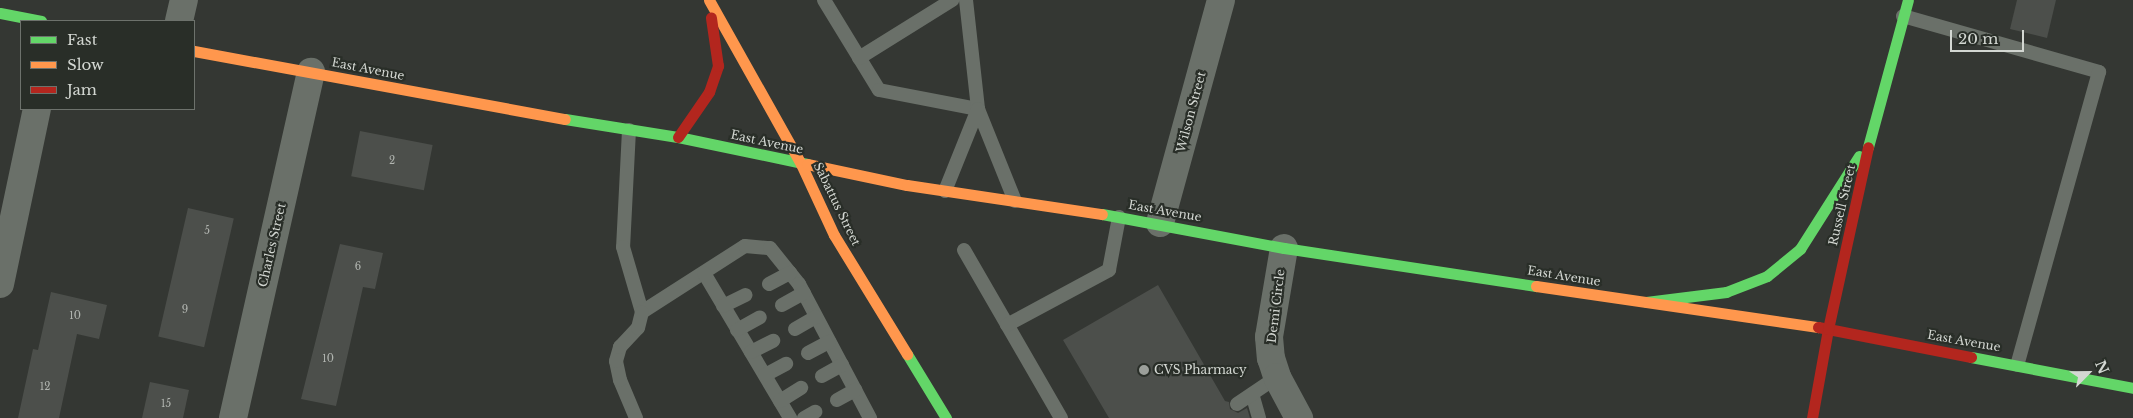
<!DOCTYPE html>
<html>
<head>
<meta charset="utf-8">
<style>
	body { margin:0 }
	#map { position:relative; width:2133px; height:418px; overflow:hidden; background:#343733; font-family:"Libre Baskerville",serif }
	div>[style] { position:absolute }
	.building>* { inset:0; background:#4c4f4b; transform-origin:0 0 }
	.lane>* { height:14px; margin:-7px; padding:0 7px; transform-origin:7px; border-radius:7px; background:#6a7069 }
	.street>* { height:28px; margin:-14px; padding:0 14px; transform-origin:14px; border-radius:14px; background:#6a7069 }
	.fast>* { height:11px; margin:-5.5px; padding:0 5.5px; transform-origin:5.5px; border-radius:5.5px; background:#63d668 }
	.slow>* { height:11px; margin:-5.5px; padding:0 5.5px; transform-origin:5.5px; border-radius:5.5px; background:#ff974d }
	.jam>* { height:11px; margin:-5.5px; padding:0 5.5px; transform-origin:5.5px; border-radius:5.5px; background:#b3261e }
	.dots>* { width:14px; height:14px; translate:-50% -50%; box-sizing:border-box; border:2px solid #292e28; border-radius:50% }
	span { translate:-50% -50%; white-space:nowrap; text-align:center; line-height:1.15; -webkit-text-stroke:4.5px #292e28; paint-order:stroke }
	.number-label { font-size:10px; color:#b1b5b0 }
	.number-label span { -webkit-text-stroke-width:0 }
	.street-label { font-size:12px; color:#d3d7d2 }
	.poi-label { font-size:12px; color:#d3d7d2 }
	.left { translate:0 -50%; text-align:left }
	.legend { position:absolute; left:20px; top:20px; width:175px; height:90px; box-sizing:border-box; background:#292e28; border:1px solid #6d726c; margin:0; padding:6px 9px; list-style:none; font-size:15px; color:#d3d7d2 }
	.legend li { display:flex; align-items:center; gap:10px; height:25px }
	.legend b { width:25px; border:1px solid #6d726c }
	.north { position:absolute; left:2063px; top:348px; width:50px; height:50px; -webkit-text-stroke:4px #292e28; paint-order:stroke; rotate:67deg; font-size:14px; font-weight:700; line-height:20px; text-align:center; color:#d3d7d2 }
	.north::after { content:''; display:block; margin:auto; width:18px; height:22px; background:#d3d7d2; clip-path:polygon(50% 0,100% 100%,50% 72%,0 100%) }
	.scale { position:absolute; left:1950px; top:30px; width:74px; height:22px; box-sizing:border-box; border:2px solid #d3d7d2; border-top:0; padding-left:6px; font-size:15px; line-height:18px; white-space:nowrap; color:#d3d7d2; -webkit-text-stroke:4px #292e28; paint-order:stroke }
</style>
</head>
<body>
<div id="map">
	<div class="building">
		<i style="clip-path:polygon(2017px 0,2056px 0,2047px 38px,2010px 29px)"></i>
		<i style="left:360px;top:131px;width:74px;height:46px;rotate:11deg"></i>
		<i style="left:188px;top:208px;width:47px;height:132px;rotate:13deg"></i>
		<i style="clip-path:polygon(340px 244px,383px 253px,375px 289px,363px 287px,336px 406px,301px 399px)"></i>
		<i style="clip-path:polygon(1158px 285px,1225px 401px,1229px 402px,1230px 409px,1238px 413px,1247px 408px,1250px 418px,1109px 418px,1063px 340px)"></i>
		<i style="clip-path:polygon(51px 292px,107px 305px,99px 339px,77px 334px,59px 418px,18px 418px,33px 349px,38px 350px)"></i>
		<i style="clip-path:polygon(150px 382px,189px 390px,183px 418px,142px 418px)"></i>
	</div>
	<div class="lane">
		<i style="left:824px;top:0;width:105px;rotate:58.6deg"></i>
		<i style="left:879px;top:90px;width:101px;rotate:10.9deg"></i>
		<i style="left:966px;top:0;width:110px;rotate:83.7deg"></i>
		<i style="left:978px;top:109px;width:99px;rotate:68.1deg"></i>
		<i style="left:1903px;top:16px;width:204px;rotate:15.9deg"></i>
		<i style="left:2099px;top:72px;width:304px;rotate:105.6deg"></i>
		<i style="left:859px;top:58px;width:110px;rotate:-31.9deg"></i>
		<i style="left:629px;top:130px;width:117px;rotate:92.9deg"></i>
		<i style="left:623px;top:247px;width:68px;rotate:73.7deg"></i>
		<i style="left:642px;top:312px;width:122px;rotate:-32.7deg"></i>
		<i style="left:745px;top:246px;width:25px;rotate:5deg"></i>
		<i style="left:770px;top:248px;width:46px;rotate:51.1deg"></i>
		<i style="left:799px;top:284px;width:152px;rotate:62.1deg"></i>
		<i style="left:945px;top:191px;width:88px;rotate:-68.1deg"></i>
		<i style="left:964px;top:250px;width:194px;rotate:60deg"></i>
		<i style="left:704px;top:273px;width:169px;rotate:59.3deg"></i>
		<i style="left:769px;top:284px;width:24px;rotate:-28deg"></i>
		<i style="left:782px;top:305px;width:25px;rotate:-29deg"></i>
		<i style="left:723px;top:306px;width:25px;rotate:-26deg"></i>
		<i style="left:1007px;top:325px;width:116px;rotate:-28.3deg"></i>
		<i style="left:1109px;top:270px;width:54px;rotate:-79.3deg"></i>
		<i style="left:795px;top:329px;width:24px;rotate:-30deg"></i>
		<i style="left:737px;top:330px;width:26px;rotate:-29deg"></i>
		<i style="left:751px;top:352px;width:25px;rotate:-27deg"></i>
		<i style="left:808px;top:353px;width:24px;rotate:-28deg"></i>
		<i style="left:765px;top:375px;width:24px;rotate:-28deg"></i>
		<i style="left:822px;top:376px;width:23px;rotate:-29deg"></i>
		<i style="left:1253px;top:397px;width:22px;rotate:74deg"></i>
		<i style="left:837px;top:400px;width:21px;rotate:-29deg"></i>
		<i style="left:780px;top:401px;width:25px;rotate:-32deg"></i>
		<i style="left:1237px;top:404px;width:48px;rotate:-34deg"></i>
		<i style="left:636px;top:418px;width:41px;rotate:-112.8deg"></i>
		<i style="left:620px;top:380px;width:19px;rotate:-102deg"></i>
		<i style="left:616px;top:361px;width:15px;rotate:-74deg"></i>
		<i style="left:620px;top:347px;width:26px;rotate:-47deg"></i>
		<i style="left:638px;top:328px;width:16px;rotate:-76deg"></i>
		<i style="left:804px;top:418px;width:13px;rotate:-29deg"></i>
	</div>
	<div class="street">
		<i style="left:179px;top:21px;width:22px;rotate:-77deg"></i>
		<i style="left:1160px;top:223px;width:231px;rotate:-74.7deg"></i>
		<i style="left:1284px;top:248px;width:90px;rotate:99.6deg"></i>
		<i style="left:1269px;top:337px;width:21px;rotate:85deg"></i>
		<i style="left:1271px;top:358px;width:20px;rotate:72deg"></i>
		<i style="left:1277px;top:377px;width:47px;rotate:61.8deg"></i>
		<i style="left:0;top:284px;width:179px;rotate:-78.1deg"></i>
		<i style="left:233px;top:418px;width:355px;rotate:-77.3deg"></i>
	</div>
	<div class="fast">
		<i style="left:0;top:13px;width:42px;rotate:11deg"></i>
		<i style="left:565px;top:119px;width:114px;rotate:9.1deg"></i>
		<i style="left:678px;top:137px;width:132px;rotate:11.8deg"></i>
		<i style="left:1868px;top:147px;width:152px;rotate:-74.8deg"></i>
		<i style="left:1102px;top:214px;width:185px;rotate:10.6deg"></i>
		<i style="left:1284px;top:248px;width:255px;rotate:8.6deg"></i>
		<i style="left:1646px;top:302px;width:81px;rotate:-7.1deg"></i>
		<i style="left:1726px;top:292px;width:44px;rotate:-21.3deg"></i>
		<i style="left:1767px;top:276px;width:43px;rotate:-39.3deg"></i>
		<i style="left:1800px;top:249px;width:110px;rotate:-57.6deg"></i>
		<i style="left:907px;top:354px;width:75px;rotate:58.6deg"></i>
		<i style="left:1971px;top:357px;width:165px;rotate:10.8deg"></i>
	</div>
	<div class="slow">
		<i style="left:709px;top:0;width:188px;rotate:60.7deg"></i>
		<i style="left:801px;top:164px;width:78px;rotate:65.1deg"></i>
		<i style="left:834px;top:235px;width:140px;rotate:58.5deg"></i>
		<i style="left:194px;top:51px;width:377px;rotate:10.4deg"></i>
		<i style="left:807px;top:164px;width:102px;rotate:11.9deg"></i>
		<i style="left:907px;top:185px;width:197px;rotate:8.5deg"></i>
		<i style="left:1536px;top:286px;width:285px;rotate:8.3deg"></i>
	</div>
	<div class="jam">
		<i style="left:678px;top:137px;width:55px;rotate:-55.4deg"></i>
		<i style="left:709px;top:92px;width:28px;rotate:-71deg"></i>
		<i style="left:718px;top:66px;width:49px;rotate:-98.3deg"></i>
		<i style="left:1818px;top:327px;width:156px;rotate:11.1deg"></i>
		<i style="left:1812px;top:418px;width:90px;rotate:-79.8deg"></i>
		<i style="left:1828px;top:329px;width:186px;rotate:-77.6deg"></i>
	</div>
	<div class="dots">
		<i style="left:1144px;top:370px;background:#9b9f9a"></i>
	</div>
	<div class="number-label">
		<span style="left:392px;top:161px">2</span>
		<span style="left:207px;top:231px">5</span>
		<span style="left:358px;top:267px">6</span>
		<span style="left:185px;top:310px">9</span>
		<span style="left:75px;top:316px">10</span>
		<span style="left:328px;top:359px">10</span>
		<span style="left:45px;top:387px">12</span>
		<span style="left:166px;top:404px">15</span>
	</div>
	<div class="street-label">
		<span style="left:368px;top:69px;rotate:11deg">East Avenue</span>
		<span style="left:1191px;top:112px;rotate:-75deg">Wilson Street</span>
		<span style="left:767px;top:142px;rotate:12deg">East Avenue</span>
		<span style="left:837px;top:204px;rotate:64deg">Sabattus Street</span>
		<span style="left:1842px;top:205px;rotate:-77deg">Russell Street</span>
		<span style="left:1165px;top:211px;rotate:10deg">East Avenue</span>
		<span style="left:272px;top:245px;rotate:-77deg">Charles Street</span>
		<span style="left:1564px;top:276px;rotate:9deg">East Avenue</span>
		<span style="left:1276px;top:306px;rotate:-83deg">Demi Circle</span>
		<span style="left:1964px;top:341px;rotate:10deg">East Avenue</span>
	</div>
	<div class="poi-label">
		<span class="left" style="left:1154px;top:370px">CVS Pharmacy</span>
	</div>
	<ul class="legend">
	<li><b style="height:6px;background:#63d668"></b>Fast</li>
	<li><b style="height:6px;background:#ff974d"></b>Slow</li>
	<li><b style="height:6px;background:#b3261e"></b>Jam</li>
	</ul>
	<div class="north">N</div>
	<div class="scale">20 m</div>
</div>
</body>
</html>
